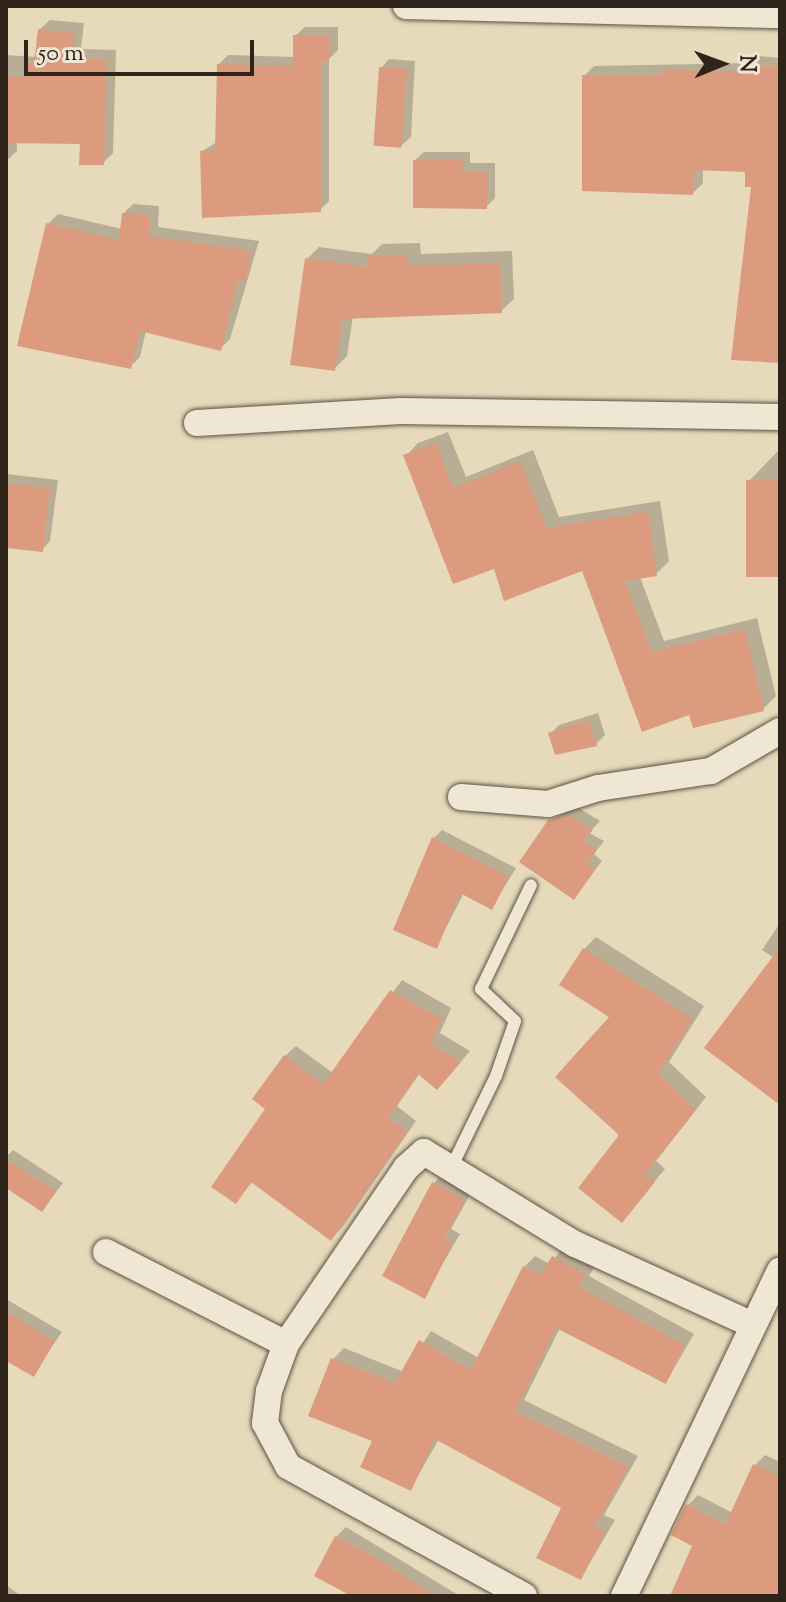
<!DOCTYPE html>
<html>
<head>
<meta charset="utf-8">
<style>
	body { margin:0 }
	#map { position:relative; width:786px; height:1602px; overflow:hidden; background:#e6dabb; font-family:"Sorts Mill Goudy",serif }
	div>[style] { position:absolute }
	.shadow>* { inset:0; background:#0003 }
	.building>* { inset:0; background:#dc9b7e; transform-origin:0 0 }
	.roads { filter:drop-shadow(0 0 2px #5d5242) drop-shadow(0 0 2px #5d5242) }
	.service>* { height:12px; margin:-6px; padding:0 6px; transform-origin:6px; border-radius:6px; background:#efe7d3 }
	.minor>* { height:26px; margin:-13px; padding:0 13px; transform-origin:13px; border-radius:13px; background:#efe7d3 }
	span { translate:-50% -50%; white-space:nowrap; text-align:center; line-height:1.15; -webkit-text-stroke:8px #efe7d3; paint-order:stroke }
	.frame { position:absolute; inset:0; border:8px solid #2f2419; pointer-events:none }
	.north { position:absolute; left:682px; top:24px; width:80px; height:80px; -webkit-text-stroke:6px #efe7d3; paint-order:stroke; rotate:89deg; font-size:22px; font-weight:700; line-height:32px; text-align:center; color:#2f2419 }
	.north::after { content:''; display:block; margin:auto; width:28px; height:36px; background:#2f2419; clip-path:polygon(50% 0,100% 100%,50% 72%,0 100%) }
	.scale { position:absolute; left:24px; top:40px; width:230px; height:36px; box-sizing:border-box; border:4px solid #2f2419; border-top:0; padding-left:10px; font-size:24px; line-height:28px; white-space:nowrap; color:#2f2419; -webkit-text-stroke:6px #efe7d3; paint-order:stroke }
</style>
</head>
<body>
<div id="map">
	<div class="shadow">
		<i style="clip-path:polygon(50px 20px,84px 23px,81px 49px,116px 50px,113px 153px,103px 163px,82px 142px,17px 141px,17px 151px,6px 161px,6px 55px,37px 57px,39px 30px)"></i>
		<i style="clip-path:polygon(305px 27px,338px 27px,338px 50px,329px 59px,329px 201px,320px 210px,202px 151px,217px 142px,218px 65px,228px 55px,295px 57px,295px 36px)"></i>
		<i style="clip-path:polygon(758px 56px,780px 58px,780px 361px,734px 358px,753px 185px,747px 170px,703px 168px,703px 183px,693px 193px,584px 76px,594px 66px,752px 63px)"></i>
		<i style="clip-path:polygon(389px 59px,415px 61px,411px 137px,402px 145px,381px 68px)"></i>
		<i style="clip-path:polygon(424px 152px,470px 152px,470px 163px,495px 163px,495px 198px,486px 207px,415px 160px)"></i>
		<i style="clip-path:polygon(133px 204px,159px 206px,158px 227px,259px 241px,230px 339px,220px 349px,146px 331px,140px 357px,130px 367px,48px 224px,58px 214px,122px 229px,123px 214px)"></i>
		<i style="clip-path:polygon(420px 243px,421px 254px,512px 251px,514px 299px,501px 311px,353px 316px,347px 356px,334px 369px,307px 259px,319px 247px,372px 254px,382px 244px)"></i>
		<i style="clip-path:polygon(448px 432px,466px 477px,533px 450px,559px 517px,660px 501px,669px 561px,656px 574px,640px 577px,664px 641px,757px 618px,776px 696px,763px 709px,691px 712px,583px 569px,495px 566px,406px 456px,418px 443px)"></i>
		<i style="clip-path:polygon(780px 449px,780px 575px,748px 482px)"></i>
		<i style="clip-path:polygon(6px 474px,58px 480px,50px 541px,42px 550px,6px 546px)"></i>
		<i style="clip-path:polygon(598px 713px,605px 735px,596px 744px,556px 753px,551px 733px,559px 725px)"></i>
		<i style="clip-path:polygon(577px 807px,600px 821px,589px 833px,604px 841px,594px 854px,602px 861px,574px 897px,549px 821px)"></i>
		<i style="clip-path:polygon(442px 830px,516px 868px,492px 907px,464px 893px,436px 947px,434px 838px)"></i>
		<i style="clip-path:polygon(780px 923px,780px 1102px,774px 958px,762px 950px)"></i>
		<i style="clip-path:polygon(596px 937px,704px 1006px,669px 1062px,706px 1097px,656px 1161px,665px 1169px,622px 1220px,612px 1017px,584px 949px)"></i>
		<i style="clip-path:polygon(402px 980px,451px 1008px,440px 1033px,470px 1051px,448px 1077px,420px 1073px,397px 1106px,416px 1121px,342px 1228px,331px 1239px,253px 1181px,236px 1202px,285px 1056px,296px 1046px,333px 1073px)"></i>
		<i style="clip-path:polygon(13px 1150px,63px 1183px,42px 1210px,6px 1185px,6px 1157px)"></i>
		<i style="clip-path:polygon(442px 1175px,472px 1191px,451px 1229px,460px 1234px,424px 1296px,434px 1183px)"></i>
		<i style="clip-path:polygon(564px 1246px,596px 1264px,589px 1276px,694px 1334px,666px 1382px,560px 1328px,524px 1400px,638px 1456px,604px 1515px,615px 1520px,581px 1578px,563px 1507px,439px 1439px,411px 1488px,375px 1440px,333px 1359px,344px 1348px,404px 1372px,431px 1331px,479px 1358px,524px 1267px,535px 1256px,550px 1264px)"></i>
		<i style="clip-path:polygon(6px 1299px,62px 1332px,33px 1374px,6px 1358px)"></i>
		<i style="clip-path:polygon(765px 1455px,780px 1462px,780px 1596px,672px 1596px,694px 1545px,687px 1506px,698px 1495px,733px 1513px,755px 1465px)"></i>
		<i style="clip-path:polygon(346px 1527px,460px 1596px,352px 1596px,336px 1537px)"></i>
		<i style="clip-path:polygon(6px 1585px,21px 1596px,6px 1596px)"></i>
	</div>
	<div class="building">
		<i style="clip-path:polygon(38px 29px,75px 33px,72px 58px,107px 59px,104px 165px,79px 165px,80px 144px,6px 143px,6px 76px,26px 77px,26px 63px,34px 63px)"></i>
		<i style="clip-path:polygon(293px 35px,329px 36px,329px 61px,321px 61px,321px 212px,202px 218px,200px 151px,215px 150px,217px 64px,293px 66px)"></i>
		<i style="clip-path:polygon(746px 66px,779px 66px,780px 363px,731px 360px,751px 187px,745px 187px,745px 172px,694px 170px,693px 195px,582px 191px,582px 75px,662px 75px,662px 70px,746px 72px)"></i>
		<i style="left:379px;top:67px;width:28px;height:79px;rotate:4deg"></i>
		<i style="clip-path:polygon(413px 160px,463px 160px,462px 171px,487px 171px,487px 209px,413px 208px)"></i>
		<i style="clip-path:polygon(122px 213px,150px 215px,149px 236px,251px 251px,246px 282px,238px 281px,221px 351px,140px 331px,131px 369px,17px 346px,46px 223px,119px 240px)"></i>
		<i style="clip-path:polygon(408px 255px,409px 266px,500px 263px,502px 313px,342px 319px,335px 371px,290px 365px,305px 258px,368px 267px,367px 256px)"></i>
		<i style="clip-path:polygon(436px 443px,453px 488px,520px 461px,547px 528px,648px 512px,657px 576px,625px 581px,652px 652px,745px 629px,764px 711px,693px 728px,689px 715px,642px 732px,582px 571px,504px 601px,494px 569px,453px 584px,403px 455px)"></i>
		<i style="left:780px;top:480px;width:97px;height:34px;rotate:90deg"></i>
		<i style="clip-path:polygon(6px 483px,50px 488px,43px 552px,6px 548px)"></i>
		<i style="clip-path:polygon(589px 720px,597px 746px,555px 755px,548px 733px)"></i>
		<i style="clip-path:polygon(568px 815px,593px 830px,583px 842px,597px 850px,587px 864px,595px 870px,574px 900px,519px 862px,548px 820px)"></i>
		<i style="clip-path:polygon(432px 837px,509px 877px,492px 910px,460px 893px,437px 949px,393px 930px)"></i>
		<i style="clip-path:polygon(780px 947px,780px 1105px,704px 1048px)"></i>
		<i style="clip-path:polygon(583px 948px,693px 1019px,658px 1074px,696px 1110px,645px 1174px,655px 1182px,622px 1223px,578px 1188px,619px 1135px,555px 1077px,609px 1017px,559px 985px)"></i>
		<i style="clip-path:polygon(390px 990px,442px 1019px,431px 1044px,461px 1062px,437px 1090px,418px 1074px,388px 1118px,407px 1132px,331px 1241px,251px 1182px,236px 1204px,211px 1187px,265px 1109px,252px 1099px,284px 1055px,323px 1084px)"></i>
		<i style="clip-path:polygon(6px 1159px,56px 1192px,42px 1212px,6px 1188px)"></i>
		<i style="clip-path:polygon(432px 1182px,465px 1200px,444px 1238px,453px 1243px,425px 1299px,382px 1276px)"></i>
		<i style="clip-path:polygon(552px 1256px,586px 1275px,579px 1287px,685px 1345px,666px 1384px,556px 1328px,515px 1411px,629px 1467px,595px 1526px,605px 1532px,581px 1580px,536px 1558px,561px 1508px,435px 1439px,411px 1491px,360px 1467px,372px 1441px,308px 1416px,331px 1358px,395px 1383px,419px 1340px,471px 1370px,523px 1266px,541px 1275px)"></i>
		<i style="clip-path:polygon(6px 1312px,55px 1341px,34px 1377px,6px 1361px)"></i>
		<i style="clip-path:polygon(753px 1464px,780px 1477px,780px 1596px,670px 1596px,692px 1546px,671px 1535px,686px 1504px,725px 1525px)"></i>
		<i style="clip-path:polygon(335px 1536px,373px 1556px,435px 1596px,351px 1596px,314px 1576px)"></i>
	</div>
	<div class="roads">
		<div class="service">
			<i style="left:452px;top:1166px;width:100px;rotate:-63.9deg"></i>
			<i style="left:496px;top:1076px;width:58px;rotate:-70.9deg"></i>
			<i style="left:515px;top:1021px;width:47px;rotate:-136.7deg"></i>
			<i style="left:481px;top:989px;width:115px;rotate:-64.3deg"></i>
		</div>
		<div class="minor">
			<i style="left:406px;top:6px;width:374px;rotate:1.4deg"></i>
			<i style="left:197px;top:423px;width:204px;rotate:-3.4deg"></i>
			<i style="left:401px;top:411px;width:379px;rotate:0.9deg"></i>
			<i style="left:461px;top:797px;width:87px;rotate:4.6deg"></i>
			<i style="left:548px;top:804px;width:52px;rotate:-17.7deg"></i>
			<i style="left:598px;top:788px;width:114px;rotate:-8.6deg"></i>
			<i style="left:711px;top:771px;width:80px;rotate:-30.1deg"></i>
			<i style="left:106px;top:1252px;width:202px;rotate:27.1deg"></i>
			<i style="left:524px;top:1596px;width:269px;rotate:-151.2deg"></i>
			<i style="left:288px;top:1466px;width:49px;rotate:-118.1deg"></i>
			<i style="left:265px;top:1423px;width:32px;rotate:-83deg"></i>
			<i style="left:269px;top:1391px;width:50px;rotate:-70.1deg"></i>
			<i style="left:286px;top:1344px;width:213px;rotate:-55.7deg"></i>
			<i style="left:406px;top:1168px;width:24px;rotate:-42deg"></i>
			<i style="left:424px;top:1152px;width:177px;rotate:31.4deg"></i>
			<i style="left:575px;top:1244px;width:196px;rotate:24.5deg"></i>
			<i style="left:624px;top:1596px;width:361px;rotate:-64.4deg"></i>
		</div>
	</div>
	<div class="frame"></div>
	<div class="north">N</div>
	<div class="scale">50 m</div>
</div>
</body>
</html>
